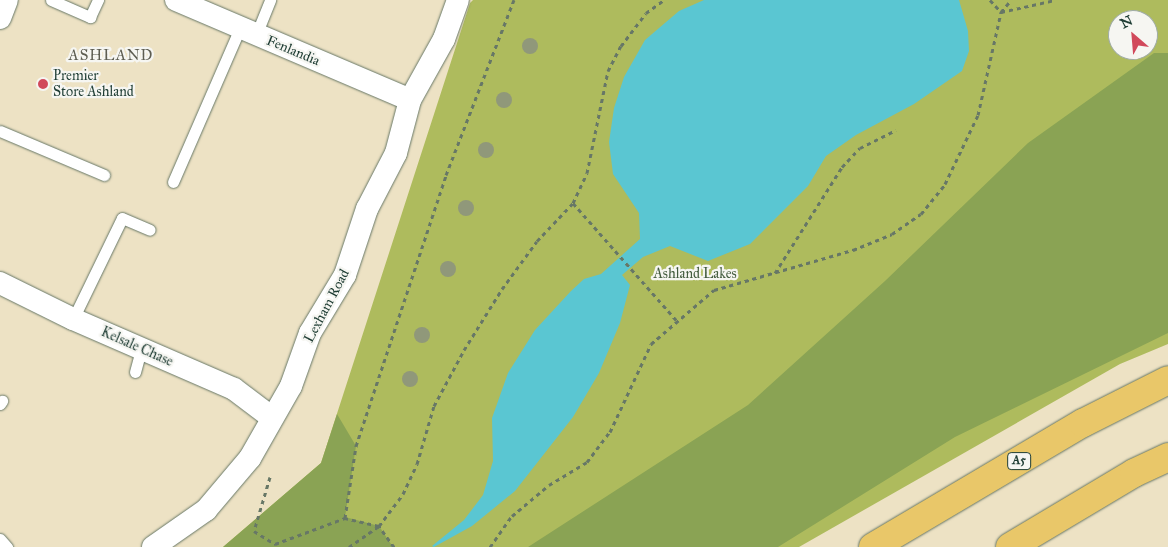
<!DOCTYPE html>
<html>
<head>
<meta charset="utf-8">
<style>
	body { margin:0 }
	#map { position:relative; width:1168px; height:547px; overflow:hidden; background:#ede2c4; font-family:"IM FELL Great Primer",serif }
	div>[style] { position:absolute }
	.green>* { inset:0; background:#aebb5d }
	.forest>* { inset:0; background:#8aa354 }
	.water>* { inset:0; background:#5ac6d2 }
	.path>* { height:3px; margin-top:-1.5px; transform-origin:0; background:repeating-linear-gradient(90deg,#677766 0 4px,transparent 0 8px) }
	.roads { filter:drop-shadow(0 0 1px #677766) drop-shadow(0 0 1px #677766) }
	.service>* { height:11px; margin:-5.5px; padding:0 5.5px; transform-origin:5.5px; border-radius:5.5px; background:#fff }
	.minor>* { height:22px; margin:-11px; padding:0 11px; transform-origin:11px; border-radius:11px; background:#fff }
	.trunk>* { height:28px; margin:-14px; padding:0 14px; transform-origin:14px; border-radius:14px; background:#e9c769 }
	.trees>* { width:16px; height:16px; margin:-8px; border-radius:50%; background:#90987a }
	.dots>* { width:14px; height:14px; translate:-50% -50%; box-sizing:border-box; border:2px solid #f6f6f2; border-radius:50% }
	span { translate:-50% -50%; white-space:nowrap; text-align:center; line-height:1.15; -webkit-text-stroke:4.5px #f6f6f2; paint-order:stroke }
	.shield-label span { padding:1px 4px; background:#f6f6f2; border:1px solid; border-radius:4px; -webkit-text-stroke-width:0 }
	.shield-label { font-size:12px; color:#1f3d34; font-weight:700 }
	.street-label { font-size:14px; color:#1f3d34 }
	.poi-label { font-size:14px; color:#1f3d34 }
	.left { translate:0 -50%; text-align:left }
	.park-label { font-size:14px; color:#435c3e }
	.neighbourhood-label { font-size:15px; color:#5d5d51; letter-spacing:1px }
	.north { position:absolute; left:1108px; top:10px; width:50px; height:50px; box-sizing:border-box; background:#f6f6f2; border:1px solid #a0aca6; border-radius:50%; rotate:333deg; font-size:14px; font-weight:700; line-height:20px; text-align:center; color:#1f3d34 }
	.north::after { content:''; display:block; margin:auto; width:18px; height:22px; background:#d1495b; clip-path:polygon(50% 0,100% 100%,50% 72%,0 100%) }
</style>
</head>
<body>
<div id="map">
	<div class="green">
		<i style="clip-path:polygon(evenodd,473px 0,1168px 0,1168px 344px,1120px 364px,799px 547px,223px 547px,321px 463px,470px 3px,473px 0,1118px 20px,1148px 20px,1148px 50px,1118px 50px,1118px 20px)"></i>
	</div>
	<div class="forest">
		<i style="clip-path:polygon(1154px 53px,1168px 53px,1168px 333px,955px 437px,778px 547px,528px 547px,748px 405px,885px 281px,1028px 143px)"></i>
		<i style="clip-path:polygon(337px 414px,356px 446px,345px 517px,379px 526px,393px 547px,223px 547px,321px 463px)"></i>
	</div>
	<div class="water">
		<i style="clip-path:polygon(704px 0,959px 0,968px 31px,969px 51px,962px 71px,914px 104px,856px 135px,826px 156px,808px 186px,750px 244px,708px 261px,670px 246px,643px 257px,622px 275px,630px 285px,620px 323px,599px 373px,573px 417px,515px 491px,472px 526px,434px 547px,432px 546px,464px 520px,483px 495px,493px 461px,492px 418px,508px 373px,535px 330px,571px 291px,584px 279px,601px 274px,640px 239px,639px 213px,613px 174px,609px 142px,614px 108px,624px 77px,645px 40px,679px 11px)"></i>
	</div>
	<div class="path">
		<i style="left:990px;top:0;width:16px;rotate:47deg"></i>
		<i style="left:1001px;top:12px;width:16px;rotate:-50deg"></i>
		<i style="left:573px;top:203px;width:156px;rotate:48.6deg"></i>
		<i style="left:775px;top:273px;width:125px;rotate:-57.7deg"></i>
		<i style="left:842px;top:167px;width:26px;rotate:-47deg"></i>
		<i style="left:860px;top:148px;width:40px;rotate:-26.6deg"></i>
		<i style="left:270px;top:477px;width:56px;rotate:106.5deg"></i>
		<i style="left:254px;top:531px;width:25px;rotate:32deg"></i>
		<i style="left:275px;top:544px;width:75px;rotate:-20.4deg"></i>
		<i style="left:349px;top:547px;width:37px;rotate:-35deg"></i>
		<i style="left:379px;top:526px;width:40px;rotate:-53deg"></i>
		<i style="left:403px;top:494px;width:33px;rotate:-65deg"></i>
		<i style="left:417px;top:464px;width:60px;rotate:-73.7deg"></i>
		<i style="left:434px;top:406px;width:64px;rotate:-61.8deg"></i>
		<i style="left:464px;top:350px;width:72px;rotate:-58.1deg"></i>
		<i style="left:502px;top:289px;width:59px;rotate:-53.9deg"></i>
		<i style="left:537px;top:241px;width:52px;rotate:-46.5deg"></i>
		<i style="left:573px;top:203px;width:33px;rotate:-65deg"></i>
		<i style="left:587px;top:173px;width:104px;rotate:-78.4deg"></i>
		<i style="left:608px;top:71px;width:28px;rotate:-63deg"></i>
		<i style="left:621px;top:46px;width:41px;rotate:-52.9deg"></i>
		<i style="left:646px;top:13px;width:22px;rotate:-36deg"></i>
		<i style="left:394px;top:547px;width:26px;rotate:-126deg"></i>
		<i style="left:379px;top:526px;width:35px;rotate:-167deg"></i>
		<i style="left:345px;top:518px;width:73px;rotate:-81.3deg"></i>
		<i style="left:356px;top:446px;width:286px;rotate:-71.6deg"></i>
		<i style="left:446px;top:175px;width:188px;rotate:-68.8deg"></i>
		<i style="left:490px;top:547px;width:38px;rotate:-55deg"></i>
		<i style="left:512px;top:516px;width:48px;rotate:-40deg"></i>
		<i style="left:549px;top:485px;width:44px;rotate:-31.2deg"></i>
		<i style="left:587px;top:462px;width:38px;rotate:-53deg"></i>
		<i style="left:610px;top:432px;width:97px;rotate:-65deg"></i>
		<i style="left:651px;top:344px;width:83px;rotate:-40.6deg"></i>
		<i style="left:714px;top:290px;width:145px;rotate:-16.1deg"></i>
		<i style="left:853px;top:250px;width:42px;rotate:-22.3deg"></i>
		<i style="left:892px;top:234px;width:35px;rotate:-35deg"></i>
		<i style="left:921px;top:214px;width:38px;rotate:-51deg"></i>
		<i style="left:945px;top:184px;width:76px;rotate:-64.4deg"></i>
		<i style="left:978px;top:115px;width:106px;rotate:-77.4deg"></i>
		<i style="left:1001px;top:12px;width:55px;rotate:-12.5deg"></i>
	</div>
	<div class="roads">
		<div class="service">
			<i style="left:51px;top:0;width:43px;rotate:23.6deg"></i>
			<i style="left:90px;top:17px;width:19px;rotate:-65deg"></i>
			<i style="left:256px;top:35px;width:38px;rotate:-68deg"></i>
			<i style="left:0;top:131px;width:113px;rotate:22.9deg"></i>
			<i style="left:173px;top:182px;width:168px;rotate:-66.5deg"></i>
			<i style="left:73px;top:319px;width:112px;rotate:-64.1deg"></i>
			<i style="left:122px;top:218px;width:30px;rotate:23deg"></i>
			<i style="left:135px;top:372px;width:24px;rotate:-75deg"></i>
			<i style="left:0;top:404px;width:4px;rotate:-56deg"></i>
			<i style="left:0;top:539px;width:11px;rotate:49deg"></i>
		</div>
		<div class="minor">
			<i style="left:176px;top:0;width:254px;rotate:23.1deg"></i>
			<i style="left:0;top:18px;width:19px;rotate:-69deg"></i>
			<i style="left:0;top:283px;width:81px;rotate:26.3deg"></i>
			<i style="left:73px;top:319px;width:176px;rotate:23.5deg"></i>
			<i style="left:234px;top:389px;width:46px;rotate:37.1deg"></i>
			<i style="left:153px;top:547px;width:65px;rotate:-34.9deg"></i>
			<i style="left:206px;top:510px;width:68px;rotate:-49.8deg"></i>
			<i style="left:250px;top:458px;width:83px;rotate:-60.3deg"></i>
			<i style="left:291px;top:386px;width:56px;rotate:-70.3deg"></i>
			<i style="left:310px;top:333px;width:68px;rotate:-58.9deg"></i>
			<i style="left:345px;top:275px;width:70px;rotate:-71.6deg"></i>
			<i style="left:367px;top:209px;width:63px;rotate:-62.6deg"></i>
			<i style="left:396px;top:153px;width:55px;rotate:-75.2deg"></i>
			<i style="left:410px;top:100px;width:70px;rotate:-60.9deg"></i>
			<i style="left:444px;top:39px;width:41px;rotate:-70.3deg"></i>
		</div>
		<div class="trunk">
			<i style="left:873px;top:547px;width:244px;rotate:-30.6deg"></i>
			<i style="left:1083px;top:423px;width:95px;rotate:-26.8deg"></i>
			<i style="left:1010px;top:547px;width:144px;rotate:-30.8deg"></i>
			<i style="left:1134px;top:473px;width:38px;rotate:-25deg"></i>
		</div>
	</div>
	<div class="trees">
		<i style="left:530px;top:46px"></i>
		<i style="left:504px;top:100px"></i>
		<i style="left:486px;top:150px"></i>
		<i style="left:466px;top:208px"></i>
		<i style="left:448px;top:269px"></i>
		<i style="left:422px;top:335px"></i>
		<i style="left:410px;top:379px"></i>
	</div>
	<div class="dots">
		<i style="left:43px;top:84px;background:#d1495b"></i>
	</div>
	<div class="shield-label">
		<span style="left:1019px;top:461px">A5</span>
	</div>
	<div class="street-label">
		<span style="left:293px;top:51px;rotate:23deg">Fenlandia</span>
		<span style="left:327px;top:306px;rotate:-62deg">Lexham Road</span>
		<span style="left:137px;top:347px;rotate:24deg">Kelsale Chase</span>
	</div>
	<div class="poi-label">
		<span class="left" style="left:53px;top:84px">Premier<br>Store Ashland</span>
	</div>
	<div class="park-label">
		<span style="left:695px;top:274px">Ashland Lakes</span>
	</div>
	<div class="neighbourhood-label">
		<span style="left:111px;top:56px">ASHLAND</span>
	</div>
	<div class="north">N</div>
</div>
</body>
</html>
